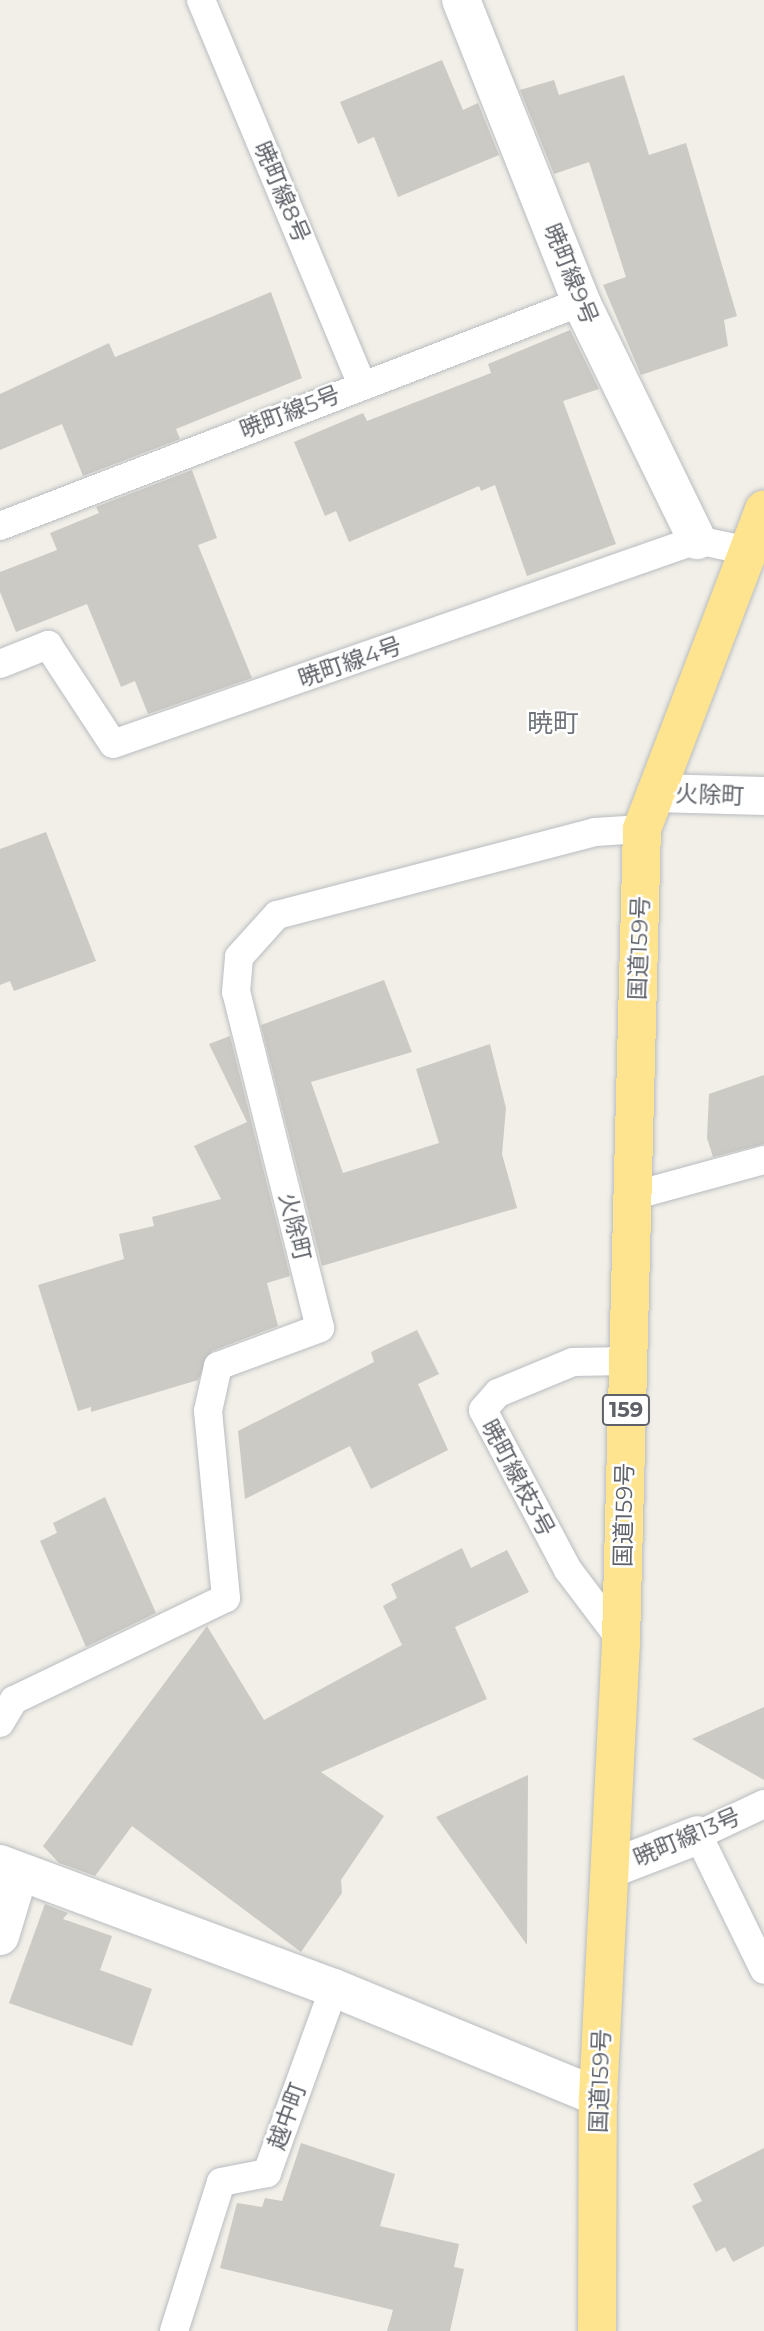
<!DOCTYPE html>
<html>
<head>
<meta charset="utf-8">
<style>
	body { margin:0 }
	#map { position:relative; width:764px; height:2331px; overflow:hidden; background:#f1efe7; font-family:Montserrat,"Noto Sans JP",sans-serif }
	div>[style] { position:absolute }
	.building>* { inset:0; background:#cccac4 }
	.roads { filter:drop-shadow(0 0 2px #b9bcc1) drop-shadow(0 0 2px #b9bcc1) }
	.lane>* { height:28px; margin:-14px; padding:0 14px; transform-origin:14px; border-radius:14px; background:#fff }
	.street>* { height:38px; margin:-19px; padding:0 19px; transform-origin:19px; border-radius:19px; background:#fff }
	.highway>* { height:38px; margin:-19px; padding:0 19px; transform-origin:19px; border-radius:19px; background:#ffe490 }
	span { translate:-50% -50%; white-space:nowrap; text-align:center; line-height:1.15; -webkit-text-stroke:5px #fff; paint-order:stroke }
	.shield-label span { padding:2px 5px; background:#fff; border:2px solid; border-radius:5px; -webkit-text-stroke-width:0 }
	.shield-label { font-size:21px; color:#5e6268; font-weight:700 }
	.street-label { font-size:23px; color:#5e6268 }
	.quarter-label { font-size:26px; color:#6f747a }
</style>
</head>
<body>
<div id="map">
	<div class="building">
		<i style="clip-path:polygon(442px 60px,463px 110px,478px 103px,499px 155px,398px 197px,374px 137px,358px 144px,340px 102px)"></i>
		<i style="clip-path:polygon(624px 75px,649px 155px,686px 143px,737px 316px,724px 320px,728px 346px,641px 375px,603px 285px,626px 277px,589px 162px,554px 174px,520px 90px,554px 80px,559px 95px)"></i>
		<i style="clip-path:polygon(271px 292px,302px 378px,176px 429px,180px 439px,83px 476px,62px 424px,0 450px,0 394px,109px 343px,115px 357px)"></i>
		<i style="clip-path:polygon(570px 330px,599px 389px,563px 401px,616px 544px,527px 576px,495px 485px,481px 491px,479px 486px,349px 542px,336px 511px,325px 516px,294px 442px,363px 413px,367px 421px,491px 373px,488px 364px)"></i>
		<i style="clip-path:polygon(192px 470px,217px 538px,198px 545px,252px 678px,148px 714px,135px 681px,121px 687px,87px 604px,16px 632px,0 592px,0 572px,57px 550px,50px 533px,99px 513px,96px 507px)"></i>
		<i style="clip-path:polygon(46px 832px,96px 961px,14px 991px,10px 981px,0 985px,0 849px)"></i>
		<i style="clip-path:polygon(384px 980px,412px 1052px,311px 1082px,343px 1173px,439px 1143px,416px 1069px,490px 1044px,506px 1108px,502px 1154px,517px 1208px,322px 1266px,261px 1025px)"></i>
		<i style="clip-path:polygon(230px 1036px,290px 1276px,267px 1283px,278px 1326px,212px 1351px,198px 1380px,91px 1412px,91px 1407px,78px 1411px,38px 1285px,124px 1259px,119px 1234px,154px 1226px,152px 1217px,221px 1199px,194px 1146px,247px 1122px,209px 1044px)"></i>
		<i style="clip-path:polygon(764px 1075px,764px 1144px,713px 1157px,707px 1138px,709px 1094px)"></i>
		<i style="clip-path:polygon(417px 1330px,439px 1374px,418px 1384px,448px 1450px,371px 1489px,350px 1446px,245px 1499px,238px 1431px,374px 1362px,371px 1352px)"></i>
		<i style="clip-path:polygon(105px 1497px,156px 1613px,86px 1647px,40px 1541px,57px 1533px,53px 1523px)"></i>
		<i style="clip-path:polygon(462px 1548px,471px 1568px,507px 1550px,529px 1592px,455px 1627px,487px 1699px,321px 1772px,384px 1816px,341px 1880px,342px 1893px,301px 1952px,132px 1826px,95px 1876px,59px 1863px,43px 1846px,207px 1626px,264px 1720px,402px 1645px,383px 1606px,397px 1598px,391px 1584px)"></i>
		<i style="clip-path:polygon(764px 1707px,764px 1780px,692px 1739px)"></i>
		<i style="clip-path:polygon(528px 1775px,527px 1945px,436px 1817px)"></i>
		<i style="clip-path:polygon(45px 1904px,68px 1913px,63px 1919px,112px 1936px,100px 1970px,152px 1989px,132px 2046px,9px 2003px)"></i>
		<i style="clip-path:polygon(301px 2143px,395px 2174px,380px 2226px,459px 2244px,454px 2267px,464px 2269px,450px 2331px,387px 2331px,393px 2310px,220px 2268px,237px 2203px,262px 2207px,265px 2198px,282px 2201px)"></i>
		<i style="clip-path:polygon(764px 2148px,764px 2246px,733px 2262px,725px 2247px,716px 2252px,692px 2206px,702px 2201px,693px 2184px)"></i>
	</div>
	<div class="roads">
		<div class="lane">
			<i style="left:201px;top:0;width:416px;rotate:67.3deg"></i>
			<i style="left:0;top:526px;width:623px;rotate:-21.08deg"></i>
			<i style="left:0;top:664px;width:52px;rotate:-21.6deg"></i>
			<i style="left:48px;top:645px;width:118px;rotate:56.7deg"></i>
			<i style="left:113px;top:744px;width:619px;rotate:-19.26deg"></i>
			<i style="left:697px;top:540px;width:53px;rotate:11.9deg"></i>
			<i style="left:632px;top:1196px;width:137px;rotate:-15.3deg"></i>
			<i style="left:621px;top:1640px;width:88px;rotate:-127.1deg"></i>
			<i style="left:568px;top:1570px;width:181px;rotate:-118deg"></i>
			<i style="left:483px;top:1410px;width:23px;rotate:-49deg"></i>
			<i style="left:498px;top:1393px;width:81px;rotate:-22.5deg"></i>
			<i style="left:573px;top:1362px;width:54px;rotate:-1.1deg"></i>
			<i style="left:0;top:1723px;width:27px;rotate:-59deg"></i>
			<i style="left:14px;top:1700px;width:235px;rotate:-25.7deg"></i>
			<i style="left:226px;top:1598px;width:188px;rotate:-95.5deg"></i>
			<i style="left:208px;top:1411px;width:46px;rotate:-77.5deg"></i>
			<i style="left:218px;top:1366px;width:109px;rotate:-20.4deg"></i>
			<i style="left:320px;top:1328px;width:346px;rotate:-104deg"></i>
			<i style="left:236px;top:992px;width:35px;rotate:-85deg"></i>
			<i style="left:239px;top:957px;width:57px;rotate:-47.9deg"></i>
			<i style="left:277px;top:915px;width:329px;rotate:-14.6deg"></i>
			<i style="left:595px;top:832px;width:47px;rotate:-3.7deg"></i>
			<i style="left:764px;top:1804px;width:73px;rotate:154.8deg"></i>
			<i style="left:698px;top:1835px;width:150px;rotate:63.9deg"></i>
			<i style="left:174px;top:2331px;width:156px;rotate:-72.5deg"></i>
			<i style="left:221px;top:2182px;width:47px;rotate:-11.1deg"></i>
			<i style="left:267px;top:2173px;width:197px;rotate:-70.1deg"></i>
		</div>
		<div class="street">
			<i style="left:461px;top:0;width:325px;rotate:68.3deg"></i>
			<i style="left:581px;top:302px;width:265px;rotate:64deg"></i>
			<i style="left:656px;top:793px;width:108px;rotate:1.6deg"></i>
			<i style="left:0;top:1864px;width:356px;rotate:20.4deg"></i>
			<i style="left:334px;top:1988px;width:286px;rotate:22.4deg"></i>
			<i style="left:610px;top:1869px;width:94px;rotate:-21.1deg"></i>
			<i style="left:0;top:1936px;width:66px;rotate:-73.2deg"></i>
		</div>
		<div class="highway">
			<i style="left:597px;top:2331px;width:234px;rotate:-89.8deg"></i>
			<i style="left:598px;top:2097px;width:458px;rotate:-87.1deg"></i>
			<i style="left:621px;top:1640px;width:811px;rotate:-88.52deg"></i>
			<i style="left:642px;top:829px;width:342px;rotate:-69.1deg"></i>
		</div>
	</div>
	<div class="shield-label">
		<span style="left:626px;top:1410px">159</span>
	</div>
	<div class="street-label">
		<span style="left:282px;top:192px;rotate:67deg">暁町線8号</span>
		<span style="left:571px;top:274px;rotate:68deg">暁町線9号</span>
		<span style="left:290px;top:412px;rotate:-21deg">暁町線5号</span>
		<span style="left:350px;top:662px;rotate:-19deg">暁町線4号</span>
		<span style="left:710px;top:795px;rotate:2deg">火除町</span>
		<span style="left:639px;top:948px;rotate:-88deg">国道159号</span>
		<span style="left:295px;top:1227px;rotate:76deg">火除町</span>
		<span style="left:518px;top:1478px;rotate:62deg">暁町線枝3号</span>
		<span style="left:624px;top:1515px;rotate:-89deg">国道159号</span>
		<span style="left:687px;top:1837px;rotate:-23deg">暁町線13号</span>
		<span style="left:600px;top:2081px;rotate:-88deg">国道159号</span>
		<span style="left:287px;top:2116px;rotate:-70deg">越中町</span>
	</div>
	<div class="quarter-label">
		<span style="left:553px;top:724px">暁町</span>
	</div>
</div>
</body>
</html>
